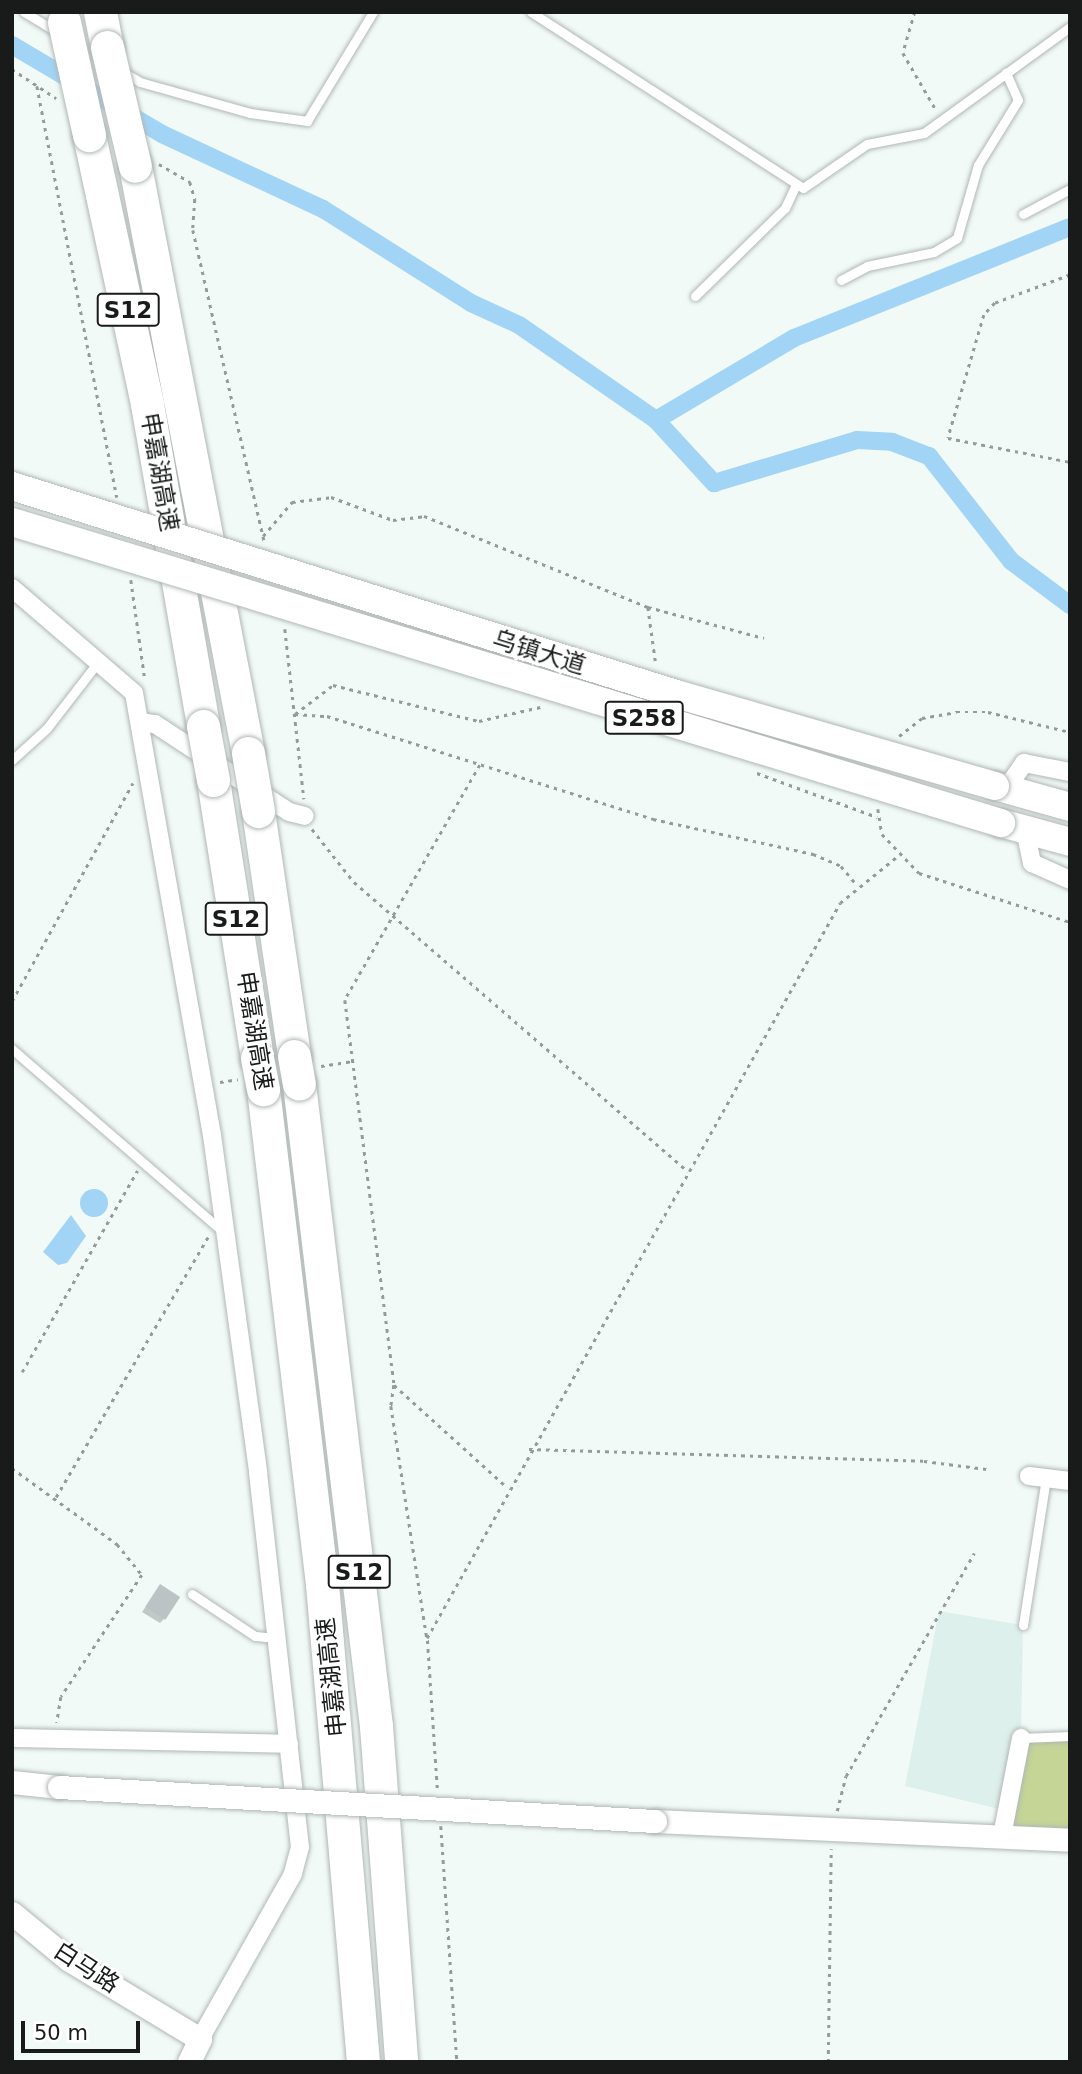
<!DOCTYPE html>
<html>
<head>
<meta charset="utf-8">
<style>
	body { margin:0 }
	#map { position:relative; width:1082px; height:2074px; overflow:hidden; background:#f2faf8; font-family:"DejaVu Sans","Noto Sans SC",sans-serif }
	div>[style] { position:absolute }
	.built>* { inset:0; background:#def0eb }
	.green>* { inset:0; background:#c4d596 }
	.water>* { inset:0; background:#a1d4f5 }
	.round { border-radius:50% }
	.shadow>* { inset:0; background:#0003 }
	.canal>* { height:18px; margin:-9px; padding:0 9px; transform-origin:9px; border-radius:9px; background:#a1d4f5 }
	.building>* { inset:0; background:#bbc3c4; transform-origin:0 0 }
	.path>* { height:2.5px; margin-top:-1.25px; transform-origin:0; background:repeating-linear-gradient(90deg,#969b9a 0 3.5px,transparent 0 8.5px) }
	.roads { filter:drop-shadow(0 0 2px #b0b7b5) drop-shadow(0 0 2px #b0b7b5) }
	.service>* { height:9px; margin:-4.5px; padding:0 4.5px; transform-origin:4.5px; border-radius:4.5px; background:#fff }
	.minor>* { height:18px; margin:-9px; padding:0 9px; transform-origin:9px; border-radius:9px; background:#fff }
	.tertiary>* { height:23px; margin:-11.5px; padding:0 11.5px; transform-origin:11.5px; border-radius:11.5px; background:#fff }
	.primary>* { height:28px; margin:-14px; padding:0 14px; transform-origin:14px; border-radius:14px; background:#fff }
	.motorway>* { height:33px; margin:-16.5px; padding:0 16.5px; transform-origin:16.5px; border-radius:16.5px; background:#fff }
	.bridges { filter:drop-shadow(0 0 2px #b0b7b5) drop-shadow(0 0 2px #b0b7b5) }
	.tertiary-bridge>* { height:23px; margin:-11.5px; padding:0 11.5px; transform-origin:11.5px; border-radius:11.5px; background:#fff }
	.primary-bridge>* { height:28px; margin:-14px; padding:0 14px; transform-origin:14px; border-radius:14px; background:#fff }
	.motorway-bridge>* { height:33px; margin:-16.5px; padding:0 16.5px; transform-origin:16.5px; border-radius:16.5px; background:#fff }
	span { translate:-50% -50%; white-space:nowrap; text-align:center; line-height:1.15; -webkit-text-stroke:6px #fff; paint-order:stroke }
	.shield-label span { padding:2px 5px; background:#fff; border:2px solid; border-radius:5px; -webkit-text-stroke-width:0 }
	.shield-label { font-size:23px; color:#191b1b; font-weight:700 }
	.street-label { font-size:24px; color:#191b1b }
	.frame { position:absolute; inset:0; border:14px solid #191b1b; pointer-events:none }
	.scale { position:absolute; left:21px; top:2021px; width:119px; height:32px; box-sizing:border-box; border:4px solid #191b1b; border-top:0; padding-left:9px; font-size:21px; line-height:24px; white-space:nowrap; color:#191b1b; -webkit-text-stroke:5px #fff; paint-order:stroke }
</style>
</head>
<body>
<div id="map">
	<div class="built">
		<i style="clip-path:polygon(939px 1611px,1023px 1625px,1021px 1738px,1007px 1811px,905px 1786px)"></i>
	</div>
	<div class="green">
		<i style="clip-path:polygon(1070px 1736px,1070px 1840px,1002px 1836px,1021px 1738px)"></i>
	</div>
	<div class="water">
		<i class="round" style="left:80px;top:1189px;width:28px;height:28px"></i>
		<i style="clip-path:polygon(71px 1215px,86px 1236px,67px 1263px,58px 1265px,43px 1252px)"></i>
	</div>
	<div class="shadow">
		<i style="clip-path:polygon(160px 1586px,164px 1619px,160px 1623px,142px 1612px)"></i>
	</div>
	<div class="canal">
		<i style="left:12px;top:45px;width:174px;rotate:30.7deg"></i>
		<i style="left:162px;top:134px;width:178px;rotate:25deg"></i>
		<i style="left:323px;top:209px;width:175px;rotate:32.4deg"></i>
		<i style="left:471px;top:303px;width:53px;rotate:24.6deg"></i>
		<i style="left:519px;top:325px;width:167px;rotate:34.7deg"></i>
		<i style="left:656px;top:420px;width:86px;rotate:47.4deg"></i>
		<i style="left:714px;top:483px;width:149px;rotate:-16.7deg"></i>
		<i style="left:857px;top:440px;width:35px;rotate:3deg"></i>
		<i style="left:892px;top:442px;width:40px;rotate:21deg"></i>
		<i style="left:929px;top:456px;width:133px;rotate:52deg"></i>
		<i style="left:1011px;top:561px;width:74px;rotate:36.7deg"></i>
		<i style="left:656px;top:420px;width:161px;rotate:-30.7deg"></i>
		<i style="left:794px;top:338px;width:297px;rotate:-21.9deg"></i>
	</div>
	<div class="building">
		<i style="left:160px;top:1584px;width:24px;height:27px;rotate:33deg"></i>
	</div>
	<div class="path">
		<i style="left:915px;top:12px;width:43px;rotate:106.3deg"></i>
		<i style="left:903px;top:53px;width:64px;rotate:59.8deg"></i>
		<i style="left:12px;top:69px;width:53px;rotate:33.4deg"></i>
		<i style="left:37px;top:86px;width:419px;rotate:79deg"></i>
		<i style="left:159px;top:164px;width:36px;rotate:30deg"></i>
		<i style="left:190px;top:182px;width:18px;rotate:74deg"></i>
		<i style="left:195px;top:199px;width:31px;rotate:94deg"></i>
		<i style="left:193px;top:230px;width:322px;rotate:77.1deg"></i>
		<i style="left:1070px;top:275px;width:80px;rotate:159.5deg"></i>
		<i style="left:995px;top:303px;width:16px;rotate:133deg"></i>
		<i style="left:984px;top:315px;width:128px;rotate:106.3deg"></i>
		<i style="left:948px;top:438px;width:124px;rotate:11.1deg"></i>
		<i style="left:263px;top:536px;width:45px;rotate:-49.5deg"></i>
		<i style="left:292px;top:502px;width:39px;rotate:-7deg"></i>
		<i style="left:331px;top:497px;width:66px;rotate:20.4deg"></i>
		<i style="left:393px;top:520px;width:31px;rotate:-7deg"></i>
		<i style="left:424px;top:516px;width:242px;rotate:22.1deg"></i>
		<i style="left:648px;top:607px;width:59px;rotate:82.1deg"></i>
		<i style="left:131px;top:580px;width:101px;rotate:82deg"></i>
		<i style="left:648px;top:607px;width:120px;rotate:15deg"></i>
		<i style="left:285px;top:629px;width:171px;rotate:83.6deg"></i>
		<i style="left:295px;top:714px;width:48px;rotate:-37.3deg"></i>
		<i style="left:333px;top:685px;width:150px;rotate:13.9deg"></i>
		<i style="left:479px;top:721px;width:63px;rotate:-12.9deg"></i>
		<i style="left:295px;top:714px;width:32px;rotate:4deg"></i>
		<i style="left:327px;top:716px;width:342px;rotate:17.5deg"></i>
		<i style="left:653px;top:819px;width:164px;rotate:12.3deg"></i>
		<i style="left:813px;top:854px;width:30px;rotate:23deg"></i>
		<i style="left:841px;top:866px;width:23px;rotate:50deg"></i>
		<i style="left:899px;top:736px;width:29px;rotate:-38deg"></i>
		<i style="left:922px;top:718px;width:35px;rotate:-10deg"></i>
		<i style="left:956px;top:712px;width:32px"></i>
		<i style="left:988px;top:712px;width:84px;rotate:13.7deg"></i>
		<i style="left:480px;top:765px;width:271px;rotate:119.9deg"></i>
		<i style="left:345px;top:1000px;width:388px;rotate:82.7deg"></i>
		<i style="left:394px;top:1385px;width:152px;rotate:42.1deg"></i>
		<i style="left:757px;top:773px;width:128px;rotate:20.1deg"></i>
		<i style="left:878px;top:809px;width:25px;rotate:81deg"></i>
		<i style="left:882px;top:834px;width:54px;rotate:46.5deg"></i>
		<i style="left:919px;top:873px;width:159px;rotate:18deg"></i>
		<i style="left:312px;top:829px;width:68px;rotate:51.6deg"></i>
		<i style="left:354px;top:882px;width:442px;rotate:40.9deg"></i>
		<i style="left:12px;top:1001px;width:249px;rotate:-61deg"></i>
		<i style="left:321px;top:1066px;width:31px;rotate:-9deg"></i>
		<i style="left:220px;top:1082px;width:18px;rotate:-9deg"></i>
		<i style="left:22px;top:1372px;width:232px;rotate:-60.2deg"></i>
		<i style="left:394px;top:1385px;width:21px;rotate:98deg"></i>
		<i style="left:391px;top:1406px;width:235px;rotate:81.2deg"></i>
		<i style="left:529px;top:1449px;width:395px;rotate:1.7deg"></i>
		<i style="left:924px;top:1461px;width:63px;rotate:7.4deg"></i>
		<i style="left:12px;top:1468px;width:130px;rotate:35.9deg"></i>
		<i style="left:117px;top:1544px;width:40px;rotate:51deg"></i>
		<i style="left:142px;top:1575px;width:146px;rotate:123.6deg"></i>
		<i style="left:61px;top:1697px;width:26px;rotate:99deg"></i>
		<i style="left:56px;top:1497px;width:301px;rotate:-59.7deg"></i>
		<i style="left:437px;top:1788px;width:150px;rotate:-93.8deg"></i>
		<i style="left:427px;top:1638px;width:843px;rotate:-60.67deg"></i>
		<i style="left:840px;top:903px;width:76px;rotate:-39.1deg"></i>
		<i style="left:837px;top:1811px;width:36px;rotate:-76deg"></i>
		<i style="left:846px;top:1776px;width:257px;rotate:-60.1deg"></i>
		<i style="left:441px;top:1826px;width:237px;rotate:86.1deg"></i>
		<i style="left:828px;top:2062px;width:213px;rotate:-89.2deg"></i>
	</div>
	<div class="roads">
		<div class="service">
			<i style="left:24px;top:12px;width:37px;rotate:31deg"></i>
			<i style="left:531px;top:12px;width:324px;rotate:32.9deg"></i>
			<i style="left:803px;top:188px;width:78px;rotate:-34.5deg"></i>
			<i style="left:867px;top:144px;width:58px;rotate:-10.9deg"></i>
			<i style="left:924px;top:133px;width:180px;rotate:-36deg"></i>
			<i style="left:121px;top:71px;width:22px;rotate:30deg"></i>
			<i style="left:140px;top:82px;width:114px;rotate:15.7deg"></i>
			<i style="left:250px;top:113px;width:58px;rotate:8deg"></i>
			<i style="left:307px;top:121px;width:127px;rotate:-58.8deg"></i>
			<i style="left:1023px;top:214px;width:53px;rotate:-28deg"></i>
			<i style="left:841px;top:280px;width:30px;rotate:-28deg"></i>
			<i style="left:867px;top:266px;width:68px;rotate:-11.8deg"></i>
			<i style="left:934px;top:252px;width:27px;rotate:-31deg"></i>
			<i style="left:957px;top:238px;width:76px;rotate:-74deg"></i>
			<i style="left:978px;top:165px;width:76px;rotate:-58.4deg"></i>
			<i style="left:1018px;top:100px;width:30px;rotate:-114deg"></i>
			<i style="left:695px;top:296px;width:126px;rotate:-44.4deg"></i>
			<i style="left:785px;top:208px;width:23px;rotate:-65deg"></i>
			<i style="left:12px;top:760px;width:47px;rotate:-42.4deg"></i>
			<i style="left:47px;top:728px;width:83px;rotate:-52.3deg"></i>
			<i style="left:12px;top:1049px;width:278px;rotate:40.9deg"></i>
			<i style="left:192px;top:1594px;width:76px;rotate:33.7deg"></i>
			<i style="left:255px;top:1636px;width:22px;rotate:5deg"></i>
			<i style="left:1023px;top:1625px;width:149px;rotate:-81.1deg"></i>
			<i style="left:1021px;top:1738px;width:49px;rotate:-2.3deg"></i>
		</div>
		<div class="minor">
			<i style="left:12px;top:588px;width:161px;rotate:40.7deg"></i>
			<i style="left:134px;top:693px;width:449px;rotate:80deg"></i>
			<i style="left:212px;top:1135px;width:341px;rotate:82.2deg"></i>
			<i style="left:258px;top:1473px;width:376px;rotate:83.6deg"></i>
			<i style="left:300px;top:1847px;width:28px;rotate:105deg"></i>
			<i style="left:293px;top:1874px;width:189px;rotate:119.4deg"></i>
			<i style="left:140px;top:722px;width:15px;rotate:8deg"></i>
			<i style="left:155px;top:724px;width:160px;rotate:33.3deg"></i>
			<i style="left:289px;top:812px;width:16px;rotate:14deg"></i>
			<i style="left:1006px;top:789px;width:32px;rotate:-55deg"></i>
			<i style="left:1024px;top:763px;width:47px;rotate:11.1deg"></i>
			<i style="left:1025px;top:830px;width:34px;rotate:78deg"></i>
			<i style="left:1032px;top:863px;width:42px;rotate:24.1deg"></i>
			<i style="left:1029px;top:1476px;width:41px;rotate:7deg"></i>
			<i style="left:12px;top:1738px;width:277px;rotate:1.2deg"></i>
			<i style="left:1002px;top:1836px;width:100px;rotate:-79deg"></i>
		</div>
		<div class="tertiary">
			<i style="left:12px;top:1782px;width:47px;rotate:6.1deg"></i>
			<i style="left:655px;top:1821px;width:415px;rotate:2.6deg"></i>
			<i style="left:12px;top:1913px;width:74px;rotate:39.5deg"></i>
			<i style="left:69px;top:1960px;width:153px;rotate:31.1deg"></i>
			<i style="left:200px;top:2039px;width:25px;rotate:116deg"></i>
		</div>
		<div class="primary">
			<i style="left:995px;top:786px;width:78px;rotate:15.6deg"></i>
			<i style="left:1001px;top:823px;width:72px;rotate:15.4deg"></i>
		</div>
		<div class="motorway">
			<i style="left:100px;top:12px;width:36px;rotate:79deg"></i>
			<i style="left:89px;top:135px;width:275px;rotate:77.8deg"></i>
			<i style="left:147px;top:404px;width:327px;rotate:80.1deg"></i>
			<i style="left:135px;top:166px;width:598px;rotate:79.1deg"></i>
			<i style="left:213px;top:780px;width:281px;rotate:81deg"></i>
			<i style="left:258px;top:811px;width:248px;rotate:81.6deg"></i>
			<i style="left:299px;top:1084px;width:647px;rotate:83.16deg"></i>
			<i style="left:376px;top:1726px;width:337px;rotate:85.7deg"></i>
			<i style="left:263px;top:1089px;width:499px;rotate:83.2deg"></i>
			<i style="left:322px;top:1584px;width:480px;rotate:85.1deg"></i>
		</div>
	</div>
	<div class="bridges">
		<div class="tertiary-bridge">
			<i style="left:59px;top:1787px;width:597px;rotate:3.27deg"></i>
		</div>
		<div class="primary-bridge">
			<i style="left:12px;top:486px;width:696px;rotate:17.39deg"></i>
			<i style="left:676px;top:694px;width:332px;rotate:16.1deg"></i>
			<i style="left:12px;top:522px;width:1034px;rotate:16.93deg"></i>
		</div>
		<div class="motorway-bridge">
			<i style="left:64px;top:22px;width:116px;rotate:77.5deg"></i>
			<i style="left:107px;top:47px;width:122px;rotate:76.8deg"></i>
			<i style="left:203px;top:726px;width:55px;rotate:79.5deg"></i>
			<i style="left:248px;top:753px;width:59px;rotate:80.2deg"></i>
			<i style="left:294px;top:1056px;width:28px;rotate:80deg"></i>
			<i style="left:257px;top:1058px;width:32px;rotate:79deg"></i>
		</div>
	</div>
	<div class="shield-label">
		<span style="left:128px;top:310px">S12</span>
		<span style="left:644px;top:718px">S258</span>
		<span style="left:236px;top:919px">S12</span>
		<span style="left:359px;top:1572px">S12</span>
	</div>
	<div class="street-label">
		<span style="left:159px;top:472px;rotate:80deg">申嘉湖高速</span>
		<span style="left:539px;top:653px;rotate:17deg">乌镇大道</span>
		<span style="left:254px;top:1031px;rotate:81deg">申嘉湖高速</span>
		<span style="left:332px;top:1677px;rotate:-96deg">申嘉湖高速</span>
		<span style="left:86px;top:1968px;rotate:33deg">白马路</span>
	</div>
	<div class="frame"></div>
	<div class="scale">50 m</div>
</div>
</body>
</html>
